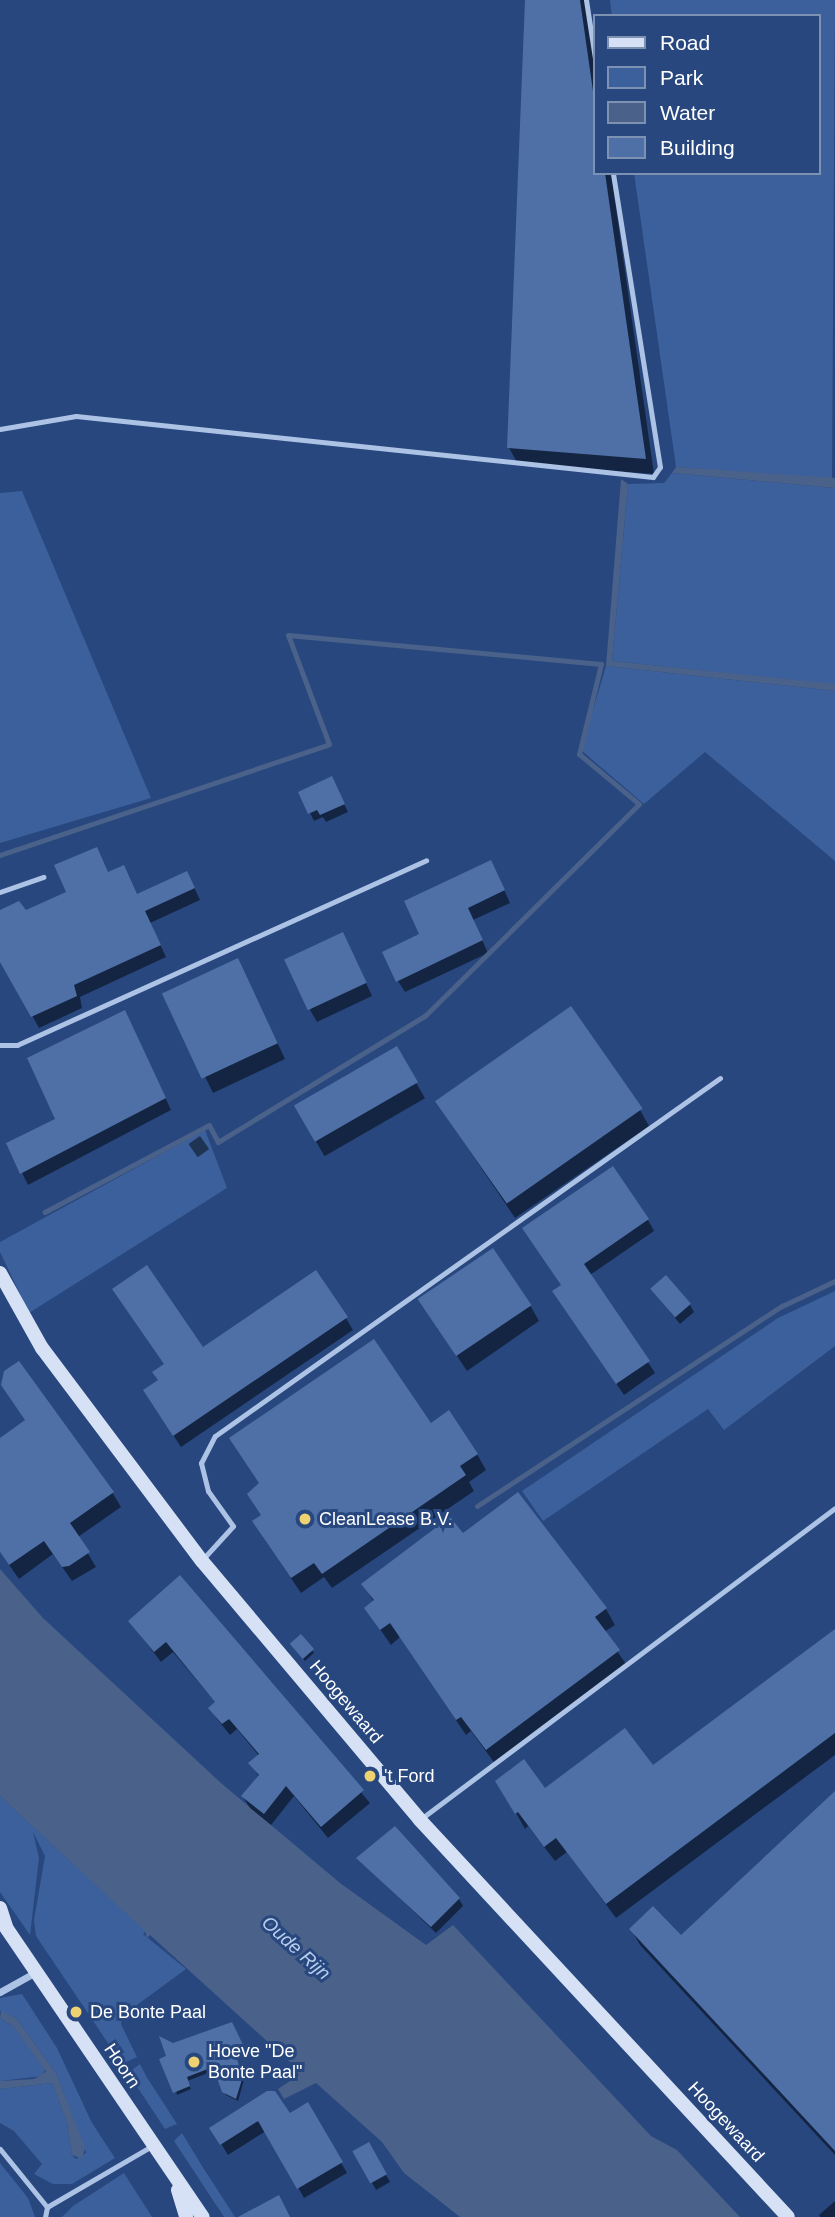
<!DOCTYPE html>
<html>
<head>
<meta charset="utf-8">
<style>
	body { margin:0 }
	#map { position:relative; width:835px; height:2217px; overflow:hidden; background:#27477e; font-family:Arial,sans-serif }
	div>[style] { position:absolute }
	.green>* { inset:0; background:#3b609c }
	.water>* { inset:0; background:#4a618a }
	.shadow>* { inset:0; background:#0007; transform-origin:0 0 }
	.stream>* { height:5px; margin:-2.5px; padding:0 2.5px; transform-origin:2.5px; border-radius:2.5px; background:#4a618a }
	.building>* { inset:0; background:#4f70a7; transform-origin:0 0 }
	.lane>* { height:5px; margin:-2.5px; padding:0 2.5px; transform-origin:2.5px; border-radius:2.5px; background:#adc3e5 }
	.street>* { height:7px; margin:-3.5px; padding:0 3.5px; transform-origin:3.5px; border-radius:3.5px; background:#adc3e5 }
	.secondary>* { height:14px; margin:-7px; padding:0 7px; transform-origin:7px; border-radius:7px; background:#d6e1f5 }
	.dots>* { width:19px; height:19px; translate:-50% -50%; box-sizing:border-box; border:4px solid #27477e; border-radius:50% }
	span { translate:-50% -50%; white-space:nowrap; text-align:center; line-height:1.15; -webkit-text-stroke:6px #27477e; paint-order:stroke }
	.poi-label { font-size:18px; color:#fff }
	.left { translate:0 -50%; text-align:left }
	.street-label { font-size:18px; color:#fff }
	.water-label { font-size:19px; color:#b8cded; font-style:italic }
	.legend { position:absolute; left:593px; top:14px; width:228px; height:161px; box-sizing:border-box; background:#27477e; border:2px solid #7d91b2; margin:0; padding:9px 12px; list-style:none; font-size:21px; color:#fff }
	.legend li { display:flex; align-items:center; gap:14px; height:35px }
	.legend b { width:35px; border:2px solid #7d91b2 }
</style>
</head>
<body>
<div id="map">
	<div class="green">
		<i style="clip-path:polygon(610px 0,835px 0,832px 480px,676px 467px,634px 173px,819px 173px,819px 16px,612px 16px)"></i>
		<i style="clip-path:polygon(672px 473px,835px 488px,835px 685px,612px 661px,628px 484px,664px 483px)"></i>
		<i style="clip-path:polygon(22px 491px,151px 798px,0 843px,0 493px)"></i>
		<i style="clip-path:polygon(606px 666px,835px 691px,835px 861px,705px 752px,644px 804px,581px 750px)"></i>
		<i style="clip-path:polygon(205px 1130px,227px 1188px,29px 1313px,0 1252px,0 1242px)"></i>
		<i style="clip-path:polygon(835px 1291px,835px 1346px,724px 1430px,708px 1409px,543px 1521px,522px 1491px,778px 1318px)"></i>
		<i style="clip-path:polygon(0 1796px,146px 1931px,143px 1934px,186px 1969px,122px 2016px,121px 2024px,137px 2057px,122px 2064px,36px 1936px,34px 1920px,45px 1856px,33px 1832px,39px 1858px,30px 1935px,0 1892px)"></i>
		<i style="clip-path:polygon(22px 1994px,57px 2048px,92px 2123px,115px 2158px,72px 2184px,53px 2184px,34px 2174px,42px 2164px,14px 2131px,0 2123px,0 2089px,52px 2083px,67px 2123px,72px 2155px,76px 2159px,86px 2153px,56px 2073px,16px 2018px,0 2011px,0 1998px)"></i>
		<i style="clip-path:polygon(0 2018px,14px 2027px,45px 2068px,43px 2076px,0 2081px)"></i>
		<i style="clip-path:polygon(140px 2064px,146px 2076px,177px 2124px,165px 2129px,128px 2073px)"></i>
		<i style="clip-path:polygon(182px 2133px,202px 2166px,235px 2217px,224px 2217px,174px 2141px)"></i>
		<i style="clip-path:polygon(0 2163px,28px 2198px,35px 2217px,0 2217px)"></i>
		<i style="clip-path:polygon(124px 2173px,152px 2217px,62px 2217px,73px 2206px)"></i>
	</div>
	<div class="water">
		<i style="clip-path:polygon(676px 467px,835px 478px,835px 488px,672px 473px)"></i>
		<i style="clip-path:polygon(621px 479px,628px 484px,612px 661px,835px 684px,835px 691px,606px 666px)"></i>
		<i style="clip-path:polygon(0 1569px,43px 1618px,221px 1783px,340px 1883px,426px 1945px,453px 1925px,651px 2136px,677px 2150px,740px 2217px,460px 2217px,404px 2173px,382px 2142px,316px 2083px,284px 2099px,278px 2089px,299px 2075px,290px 2062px,150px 1935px,147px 1938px,145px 1931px,0 1796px)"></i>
		<i style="clip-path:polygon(1px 2011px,16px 2018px,56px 2073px,85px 2148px,82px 2159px,72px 2155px,67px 2123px,52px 2083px,0 2089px,0 2081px,34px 2079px,46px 2072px,14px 2027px,0 2018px)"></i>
	</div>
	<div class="shadow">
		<i style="clip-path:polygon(526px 0,586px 0,595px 66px,595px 173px,611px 173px,654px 474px,518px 464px,509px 448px)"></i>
		<i style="clip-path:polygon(335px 786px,348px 812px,326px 822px,323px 817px,314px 821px,300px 793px)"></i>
		<i style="clip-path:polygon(109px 874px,138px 896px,193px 885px,200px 900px,150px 923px,166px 957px,80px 997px,82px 1008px,39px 1028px,0 958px,0 912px,25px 912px)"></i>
		<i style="clip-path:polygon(497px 874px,510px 903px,473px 920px,488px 953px,405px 992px,398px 981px,421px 935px)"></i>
		<i style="clip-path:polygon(349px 946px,372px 996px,317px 1022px,310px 1010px)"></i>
		<i style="clip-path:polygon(246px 976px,285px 1059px,213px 1093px,165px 995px)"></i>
		<i style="clip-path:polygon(131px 1024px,171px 1110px,28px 1185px,8px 1144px,57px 1119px)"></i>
		<i style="left:396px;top:1048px;width:58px;height:116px;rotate:60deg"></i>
		<i style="clip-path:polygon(640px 1110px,649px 1126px,515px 1218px,446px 1116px)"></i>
		<i style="left:200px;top:1136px;width:16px;height:14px;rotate:55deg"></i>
		<i style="clip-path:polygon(648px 1220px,654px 1231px,590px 1275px,655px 1373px,624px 1395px,561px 1303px,563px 1286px,531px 1240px)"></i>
		<i style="clip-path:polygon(652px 1290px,690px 1305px,694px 1312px,680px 1324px)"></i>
		<i style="clip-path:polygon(420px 1300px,530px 1305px,539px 1321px,467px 1371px)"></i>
		<i style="clip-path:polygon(346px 1318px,353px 1330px,181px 1447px,152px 1403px)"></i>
		<i style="clip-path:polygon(27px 1421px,112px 1492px,121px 1507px,78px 1537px,96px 1567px,72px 1581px,53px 1554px,19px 1579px,0 1552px,0 1440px)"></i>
		<i style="clip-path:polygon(430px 1425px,477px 1454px,486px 1470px,469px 1482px,474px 1491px,332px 1588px,324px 1577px,301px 1593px,263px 1537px)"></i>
		<i style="clip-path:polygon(463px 1536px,606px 1609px,615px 1625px,604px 1632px,628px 1667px,496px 1765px,471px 1731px,466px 1735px,400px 1637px,391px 1645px,366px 1609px,374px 1602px,363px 1584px)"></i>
		<i style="clip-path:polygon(180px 1578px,370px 1803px,328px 1838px,294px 1796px,271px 1825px,250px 1808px,243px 1797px,259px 1777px,251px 1763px,259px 1756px,237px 1729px,230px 1735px,217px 1719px,210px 1708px,216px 1703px,173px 1652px,161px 1662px,130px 1622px)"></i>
		<i style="clip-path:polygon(835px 1631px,835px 1755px,616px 1918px,567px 1852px,555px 1861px,528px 1826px,525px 1829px,507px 1797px,653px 1767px)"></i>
		<i style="clip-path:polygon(294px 1647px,312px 1650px,314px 1653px,305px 1661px)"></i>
		<i style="clip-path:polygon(835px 1793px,835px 2155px,640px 1945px,631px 1929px,681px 1938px)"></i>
		<i style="clip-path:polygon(358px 1858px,459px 1899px,463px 1906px,436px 1933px)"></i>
		<i style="clip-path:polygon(231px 2024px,246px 2053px,236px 2057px,235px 2064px,244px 2080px,238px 2101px,226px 2095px,216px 2070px,187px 2081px,191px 2089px,177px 2095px,168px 2057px,173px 2045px)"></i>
		<i style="clip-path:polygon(308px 2105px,347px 2173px,304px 2198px,266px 2131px,228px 2155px,212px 2129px,289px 2116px)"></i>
		<i style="left:368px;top:2144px;width:44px;height:16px;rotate:60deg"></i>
		<i style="clip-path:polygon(835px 2201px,835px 2217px,820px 2217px,819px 2215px)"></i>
	</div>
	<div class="stream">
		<i style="left:0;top:855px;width:347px;rotate:-18.6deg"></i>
		<i style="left:329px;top:744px;width:116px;rotate:-110.6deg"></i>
		<i style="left:288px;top:635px;width:314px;rotate:5.3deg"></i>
		<i style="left:601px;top:664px;width:93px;rotate:103.7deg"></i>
		<i style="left:579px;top:754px;width:78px;rotate:39.8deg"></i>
		<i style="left:639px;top:804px;width:300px;rotate:135.3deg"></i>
		<i style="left:426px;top:1015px;width:244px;rotate:148.6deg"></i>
		<i style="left:218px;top:1142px;width:19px;rotate:-118deg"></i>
		<i style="left:209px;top:1125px;width:186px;rotate:152.1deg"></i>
		<i style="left:477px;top:1506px;width:365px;rotate:-33.3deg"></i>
		<i style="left:782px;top:1306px;width:59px;rotate:-25.3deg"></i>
	</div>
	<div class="building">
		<i style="clip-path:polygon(525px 0,580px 0,595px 105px,595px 173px,605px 173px,646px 459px,507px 448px)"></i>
		<i style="clip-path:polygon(332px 776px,345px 804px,320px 815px,317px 810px,308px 814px,298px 792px)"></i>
		<i style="clip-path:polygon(97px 847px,108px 872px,124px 865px,137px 894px,187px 871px,195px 888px,145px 911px,161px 945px,74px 985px,77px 996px,31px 1017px,0 962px,0 910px,19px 901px,26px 910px,66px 892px,54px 865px)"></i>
		<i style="clip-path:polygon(491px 860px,505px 890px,468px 908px,483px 940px,396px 982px,382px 952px,419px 934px,404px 901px)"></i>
		<i style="left:343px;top:932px;width:56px;height:65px;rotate:65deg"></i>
		<i style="left:238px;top:958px;width:94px;height:84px;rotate:65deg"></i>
		<i style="left:571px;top:1006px;width:125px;height:166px;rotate:55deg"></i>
		<i style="clip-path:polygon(125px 1010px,166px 1098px,20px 1174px,6px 1143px,55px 1119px,27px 1058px)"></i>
		<i style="left:397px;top:1046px;width:42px;height:119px;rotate:60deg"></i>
		<i style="clip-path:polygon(613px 1166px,649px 1219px,584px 1264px,650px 1361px,616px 1384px,552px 1291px,561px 1285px,522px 1228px)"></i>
		<i style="left:493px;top:1248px;width:69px;height:91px;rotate:56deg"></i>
		<i style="clip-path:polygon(147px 1265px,203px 1347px,316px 1270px,348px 1317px,173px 1436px,143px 1390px,158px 1380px,152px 1372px,164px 1364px,112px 1289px)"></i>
		<i style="left:666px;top:1275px;width:38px;height:21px;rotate:49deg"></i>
		<i style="clip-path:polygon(374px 1339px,431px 1423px,449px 1410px,478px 1454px,460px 1466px,466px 1475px,322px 1574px,314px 1563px,291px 1578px,252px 1521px,261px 1515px,247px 1494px,259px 1483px,229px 1438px)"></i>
		<i style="clip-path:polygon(19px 1361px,114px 1492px,70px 1523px,90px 1552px,69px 1566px,62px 1567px,44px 1541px,9px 1565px,0 1552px,0 1438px,25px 1420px,1px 1385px,4px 1371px)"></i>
		<i style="clip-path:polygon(518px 1492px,607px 1608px,595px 1617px,620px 1650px,486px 1750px,461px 1717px,456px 1720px,390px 1623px,380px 1630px,364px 1608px,374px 1600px,361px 1584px,450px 1517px,463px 1533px)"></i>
		<i style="clip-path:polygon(180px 1575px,364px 1790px,321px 1827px,286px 1786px,264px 1814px,241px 1796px,259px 1775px,248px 1763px,259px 1754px,229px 1719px,222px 1724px,208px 1708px,215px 1702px,166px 1642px,154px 1652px,128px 1621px)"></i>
		<i style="clip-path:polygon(835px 1629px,835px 1733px,606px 1904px,556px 1838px,544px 1847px,518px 1812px,515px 1814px,495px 1781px,524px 1759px,545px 1788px,625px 1728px,653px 1765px)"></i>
		<i style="left:301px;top:1634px;width:20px;height:15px;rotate:49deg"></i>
		<i style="clip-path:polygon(835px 1791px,835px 2151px,629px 1929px,653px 1906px,681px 1935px)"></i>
		<i style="clip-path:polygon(395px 1826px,460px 1898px,431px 1927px,356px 1858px)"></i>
		<i style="clip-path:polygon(232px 2022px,245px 2049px,235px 2054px,243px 2076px,236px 2099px,222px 2092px,213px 2067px,187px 2077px,190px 2086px,173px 2093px,159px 2059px,166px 2056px,159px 2036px,173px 2043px)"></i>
		<i style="clip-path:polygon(267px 2091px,275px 2091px,290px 2113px,308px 2102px,343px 2162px,297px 2189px,258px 2121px,220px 2145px,209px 2128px)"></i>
		<i style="left:369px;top:2142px;width:37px;height:19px;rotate:61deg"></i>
		<i style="clip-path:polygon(279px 2195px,290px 2217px,238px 2217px)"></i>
	</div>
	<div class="lane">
		<i style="left:586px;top:0;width:59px;rotate:81.2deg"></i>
		<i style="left:0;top:429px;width:77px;rotate:-9.7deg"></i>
		<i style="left:76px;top:416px;width:580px;rotate:6.03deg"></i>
		<i style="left:653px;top:477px;width:12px;rotate:-55deg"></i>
		<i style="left:660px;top:467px;width:298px;rotate:-99.1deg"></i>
		<i style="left:0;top:892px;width:46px;rotate:-19.2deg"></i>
		<i style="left:0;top:1045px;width:17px"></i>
		<i style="left:17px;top:1045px;width:449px;rotate:-24.3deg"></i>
		<i style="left:202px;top:1560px;width:46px;rotate:-47.6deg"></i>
		<i style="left:233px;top:1526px;width:43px;rotate:-125.5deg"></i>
		<i style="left:208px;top:1491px;width:29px;rotate:-104deg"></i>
		<i style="left:201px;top:1463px;width:30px;rotate:-63deg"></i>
		<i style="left:215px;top:1436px;width:619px;rotate:-35.33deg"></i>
		<i style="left:422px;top:1818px;width:516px;rotate:-36.89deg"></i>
		<i style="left:0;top:2149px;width:75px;rotate:51deg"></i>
		<i style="left:47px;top:2207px;width:10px;rotate:101deg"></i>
		<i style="left:47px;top:2207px;width:121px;rotate:-30.2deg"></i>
	</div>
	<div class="street">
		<i style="left:0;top:1992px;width:41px;rotate:-29.1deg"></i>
	</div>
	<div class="secondary">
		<i style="left:0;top:1273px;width:86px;rotate:60.8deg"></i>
		<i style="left:42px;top:1348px;width:266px;rotate:53.1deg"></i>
		<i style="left:202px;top:1561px;width:339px;rotate:49.9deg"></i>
		<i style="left:420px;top:1820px;width:541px;rotate:47.17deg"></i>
		<i style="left:0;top:1908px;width:22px;rotate:72deg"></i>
		<i style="left:7px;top:1929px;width:348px;rotate:55.8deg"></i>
		<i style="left:178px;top:2190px;width:28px;rotate:73deg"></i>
	</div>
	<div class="dots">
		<i style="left:305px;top:1519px;background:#eed272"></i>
		<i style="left:370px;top:1776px;background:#eed272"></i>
		<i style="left:76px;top:2012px;background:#eed272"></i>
		<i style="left:194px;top:2062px;background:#eed272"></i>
	</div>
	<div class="poi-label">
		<span class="left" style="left:319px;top:1519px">CleanLease B.V.</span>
		<span class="left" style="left:384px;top:1776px">'t Ford</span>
		<span class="left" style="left:90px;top:2012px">De Bonte Paal</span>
		<span class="left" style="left:208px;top:2062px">Hoeve "De<br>Bonte Paal"</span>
	</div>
	<div class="street-label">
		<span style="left:346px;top:1702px;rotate:50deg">Hoogewaard</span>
		<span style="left:122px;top:2066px;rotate:56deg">Hoorn</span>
		<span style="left:726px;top:2122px;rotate:47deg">Hoogewaard</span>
	</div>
	<div class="water-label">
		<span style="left:296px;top:1948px;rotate:42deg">Oude Rijn</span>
	</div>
	<ul class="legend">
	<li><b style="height:9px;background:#d6e1f5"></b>Road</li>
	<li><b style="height:19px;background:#3b609c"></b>Park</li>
	<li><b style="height:19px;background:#4a618a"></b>Water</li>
	<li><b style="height:19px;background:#4f70a7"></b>Building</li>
	</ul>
</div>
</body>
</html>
